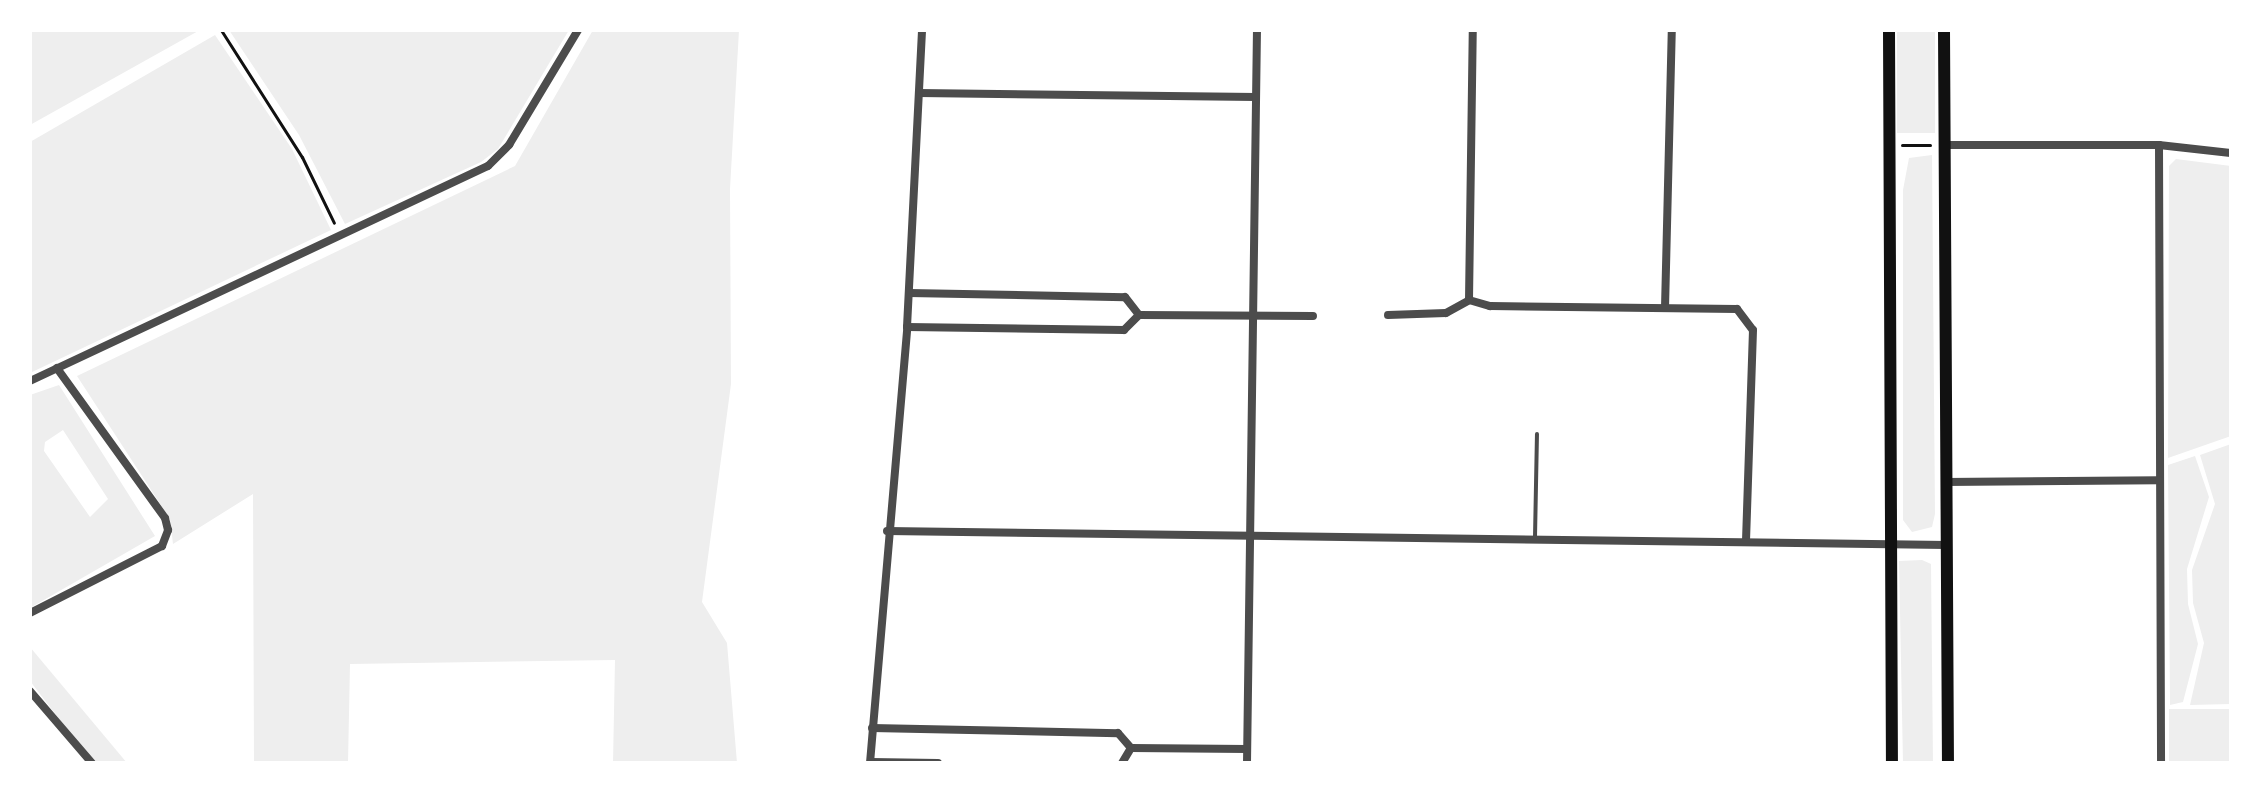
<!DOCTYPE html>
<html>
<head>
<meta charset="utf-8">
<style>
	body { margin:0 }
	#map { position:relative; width:2261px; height:793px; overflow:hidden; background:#fff; font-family:"Roboto Condensed",sans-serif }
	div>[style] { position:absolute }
	.green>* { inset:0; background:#eee; transform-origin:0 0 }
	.path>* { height:3px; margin:-1.5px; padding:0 1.5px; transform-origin:1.5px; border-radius:1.5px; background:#111 }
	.service>* { height:4px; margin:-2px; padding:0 2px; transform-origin:2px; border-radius:2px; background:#4c4c4c }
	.minor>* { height:8px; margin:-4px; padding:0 4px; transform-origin:4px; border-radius:4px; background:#4c4c4c }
	.secondary>* { height:12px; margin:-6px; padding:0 6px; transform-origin:6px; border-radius:6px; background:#111 }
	span { translate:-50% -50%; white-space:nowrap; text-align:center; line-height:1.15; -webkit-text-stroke:8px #fff; paint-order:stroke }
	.frame { position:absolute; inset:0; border:32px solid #fff; pointer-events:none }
</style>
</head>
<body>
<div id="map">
	<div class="green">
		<i style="clip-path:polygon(30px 30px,200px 30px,30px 125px)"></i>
		<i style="clip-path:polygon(229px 30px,569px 30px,498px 149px,481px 162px,345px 224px,299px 135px)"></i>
		<i style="clip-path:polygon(593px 30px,739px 30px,730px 189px,731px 384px,702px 602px,727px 643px,737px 763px,613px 763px,615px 660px,350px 664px,348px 763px,254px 763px,253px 494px,173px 544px,170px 519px,77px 376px,515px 166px)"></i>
		<i style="left:1897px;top:30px;width:38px;height:103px"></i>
		<i style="clip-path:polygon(215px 35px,292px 149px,331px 230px,30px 373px,30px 142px)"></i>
		<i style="clip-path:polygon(1932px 155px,1935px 514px,1932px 527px,1912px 532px,1903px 520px,1903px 190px,1909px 158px)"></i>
		<i style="clip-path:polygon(2176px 159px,2231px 166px,2231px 436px,2168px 458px,2169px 166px)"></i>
		<i style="clip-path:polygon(evenodd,59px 385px,155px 536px,30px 608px,30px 395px,59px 385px,63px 430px,108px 499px,90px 517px,44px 451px,45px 442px,63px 430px)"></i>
		<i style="clip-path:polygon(2231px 444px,2231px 704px,2190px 705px,2204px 643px,2193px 603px,2192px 570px,2215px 504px,2200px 455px)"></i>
		<i style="clip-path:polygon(2195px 456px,2209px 497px,2187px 569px,2188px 604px,2198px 644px,2183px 702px,2170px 705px,2168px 465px)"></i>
		<i style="clip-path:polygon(1922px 560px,1931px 564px,1933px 763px,1903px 763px,1899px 561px)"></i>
		<i style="clip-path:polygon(30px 647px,127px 763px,93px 763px,30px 681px)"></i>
		<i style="left:2231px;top:709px;width:54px;height:62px;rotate:90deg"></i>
	</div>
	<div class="path">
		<i style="left:221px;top:30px;width:151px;rotate:57.5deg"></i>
		<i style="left:302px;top:157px;width:73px;rotate:64.1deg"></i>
		<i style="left:1902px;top:145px;width:28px"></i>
	</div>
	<div class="service">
		<i style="left:1535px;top:537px;width:103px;rotate:-88.9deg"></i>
	</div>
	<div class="minor">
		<i style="left:919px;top:93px;width:337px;rotate:0.7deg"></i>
		<i style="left:1944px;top:145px;width:215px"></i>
		<i style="left:2159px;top:145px;width:72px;rotate:6.3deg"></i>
		<i style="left:2159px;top:145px;width:618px;rotate:89.81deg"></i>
		<i style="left:909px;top:293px;width:216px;rotate:1.1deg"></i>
		<i style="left:1125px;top:297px;width:23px;rotate:52deg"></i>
		<i style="left:1469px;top:300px;width:270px;rotate:-89.2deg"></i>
		<i style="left:1665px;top:308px;width:278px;rotate:-88.6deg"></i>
		<i style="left:1139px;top:315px;width:174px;rotate:0.3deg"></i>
		<i style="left:1388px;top:315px;width:58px;rotate:-2deg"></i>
		<i style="left:1446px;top:313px;width:26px;rotate:-29deg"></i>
		<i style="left:1469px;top:300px;width:22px;rotate:16deg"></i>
		<i style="left:1490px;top:306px;width:247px;rotate:0.7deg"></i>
		<i style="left:1737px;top:309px;width:26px;rotate:53deg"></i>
		<i style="left:1753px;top:330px;width:209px;rotate:91.9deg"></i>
		<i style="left:907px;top:327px;width:217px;rotate:0.8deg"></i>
		<i style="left:1124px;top:330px;width:21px;rotate:-45deg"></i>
		<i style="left:30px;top:381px;width:506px;rotate:-25.15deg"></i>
		<i style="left:488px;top:166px;width:30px;rotate:-45deg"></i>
		<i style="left:509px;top:145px;width:134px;rotate:-59deg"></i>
		<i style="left:1945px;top:482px;width:214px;rotate:-0.5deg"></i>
		<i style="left:887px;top:531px;width:1059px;rotate:0.76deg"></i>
		<i style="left:30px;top:613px;width:148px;rotate:-26.9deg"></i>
		<i style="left:162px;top:546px;width:17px;rotate:-69deg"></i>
		<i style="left:168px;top:530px;width:12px;rotate:-104deg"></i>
		<i style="left:165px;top:518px;width:185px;rotate:-125.8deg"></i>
		<i style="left:30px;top:691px;width:95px;rotate:49.3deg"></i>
		<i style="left:872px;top:728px;width:246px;rotate:1.2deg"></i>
		<i style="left:1118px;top:733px;width:20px;rotate:49deg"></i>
		<i style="left:1131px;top:748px;width:116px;rotate:0.5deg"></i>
		<i style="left:871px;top:762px;width:67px;rotate:0.9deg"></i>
		<i style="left:870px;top:763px;width:438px;rotate:-85.1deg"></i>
		<i style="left:907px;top:327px;width:297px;rotate:-87.1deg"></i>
		<i style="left:1122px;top:763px;width:17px;rotate:-59deg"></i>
		<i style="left:1247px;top:763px;width:733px;rotate:-89.22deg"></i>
	</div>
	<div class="secondary">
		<i style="left:1889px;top:30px;width:733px;rotate:89.77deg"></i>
		<i style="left:1944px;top:30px;width:733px;rotate:89.69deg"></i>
	</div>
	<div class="frame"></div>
</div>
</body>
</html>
